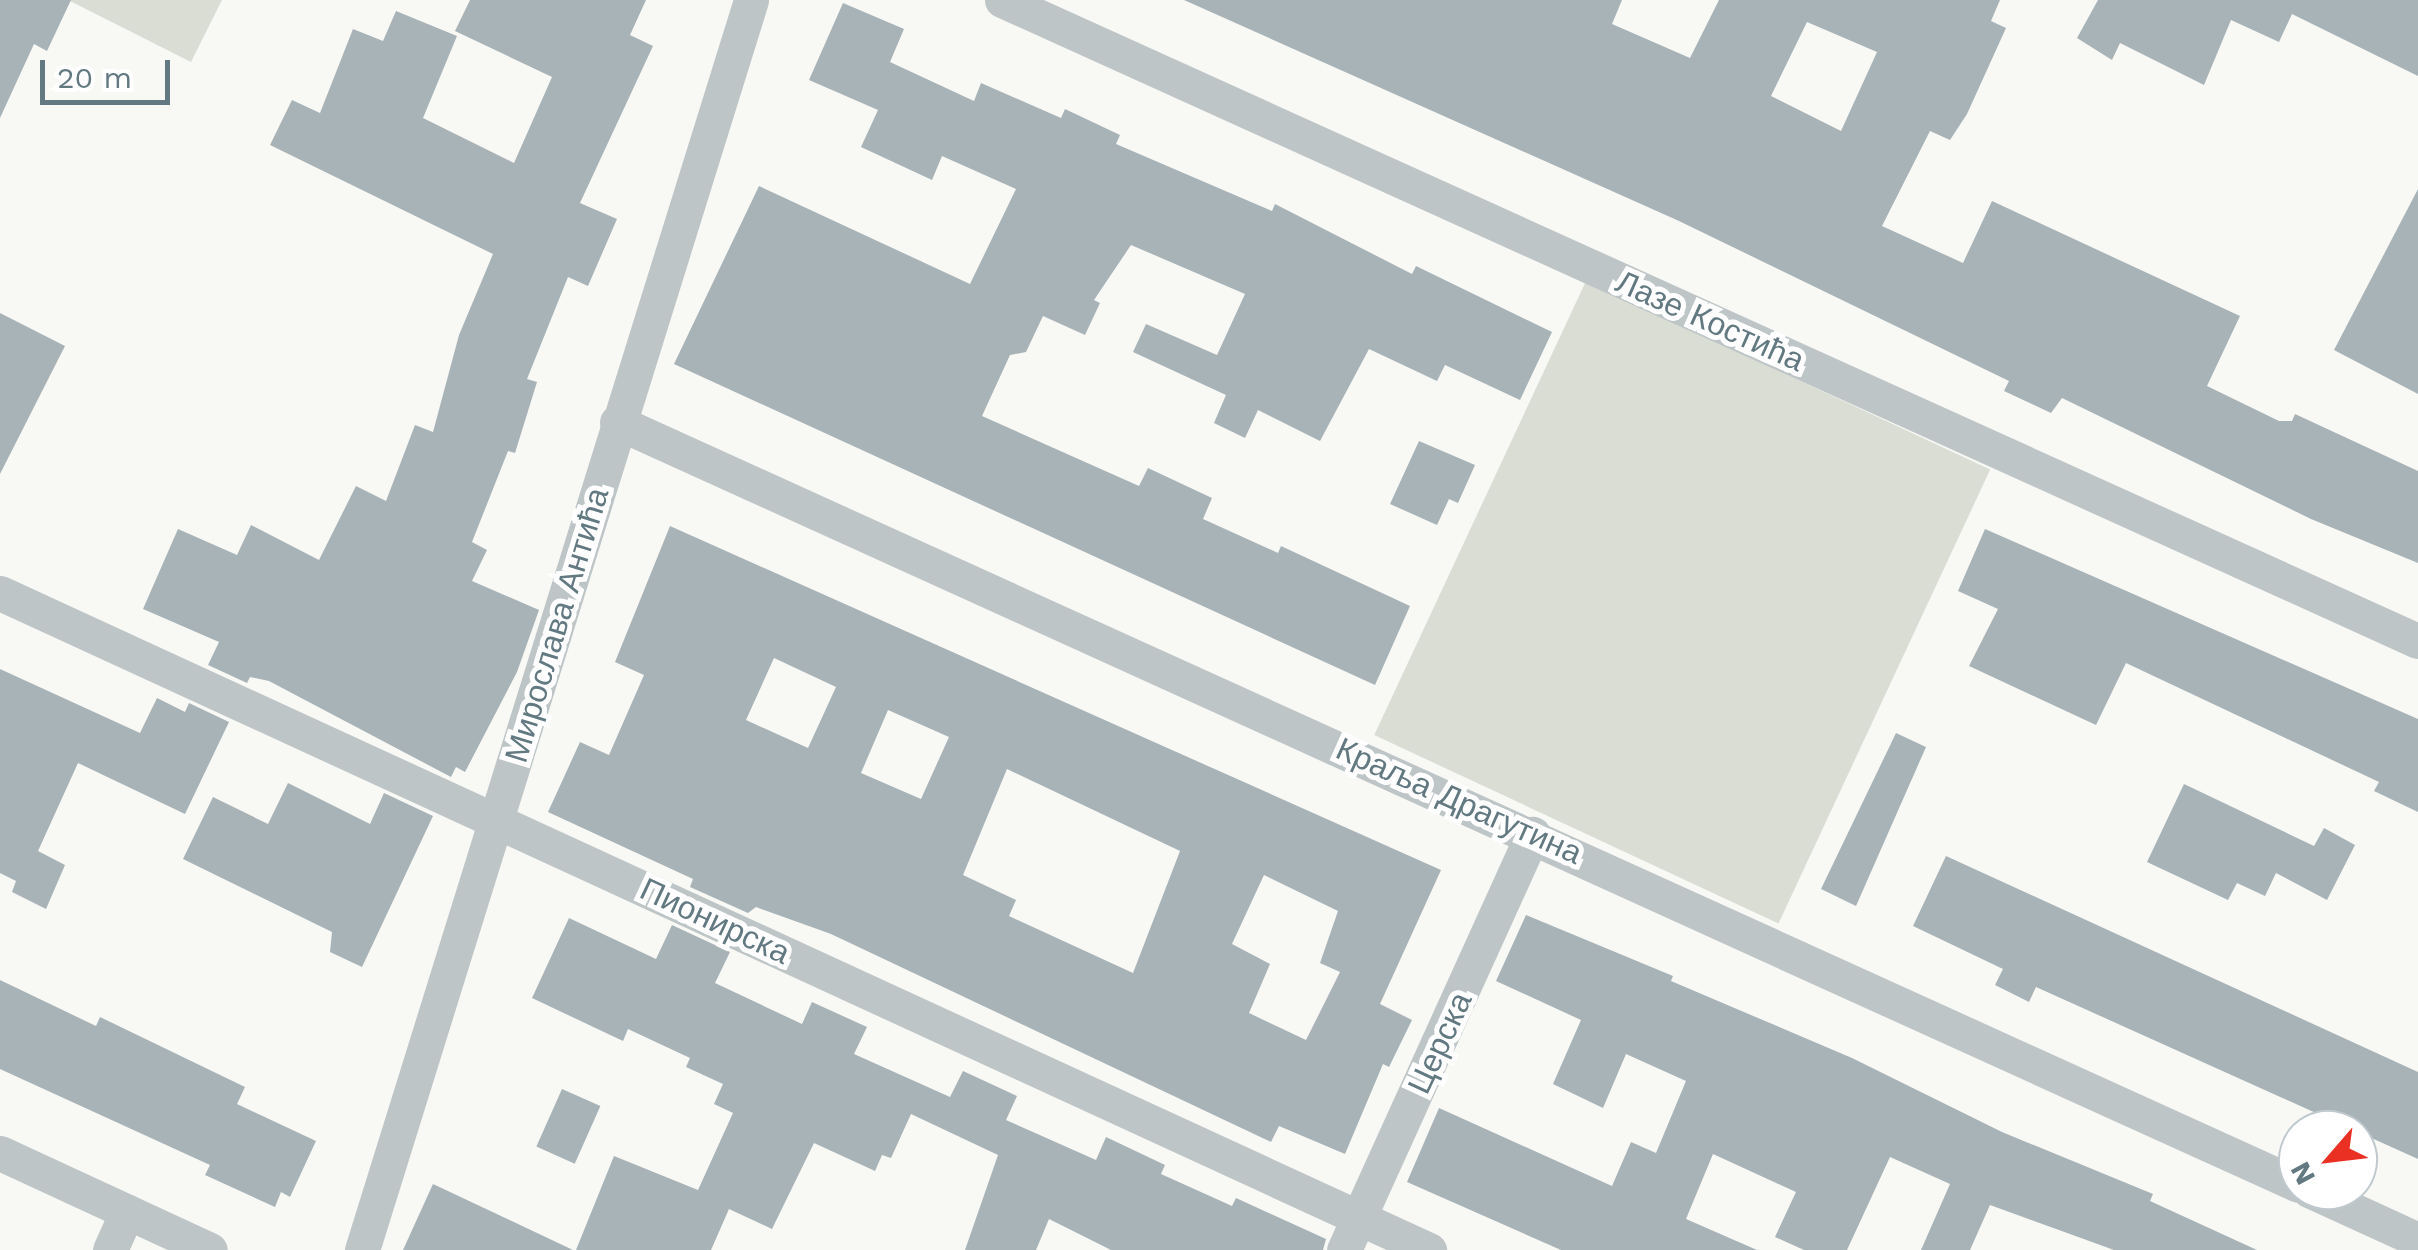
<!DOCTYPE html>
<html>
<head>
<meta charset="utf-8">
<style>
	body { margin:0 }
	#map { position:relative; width:2418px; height:1250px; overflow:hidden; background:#f8f8f5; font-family:"Work Sans",sans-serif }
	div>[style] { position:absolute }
	.green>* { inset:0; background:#d9ddd4; transform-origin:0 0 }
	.building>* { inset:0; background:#a8b3b7; transform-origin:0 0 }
	.minor>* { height:35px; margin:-17.5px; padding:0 17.5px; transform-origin:17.5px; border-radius:17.5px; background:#bec5c7 }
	span { translate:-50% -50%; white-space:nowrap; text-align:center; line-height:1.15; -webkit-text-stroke:10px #fff; paint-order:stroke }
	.street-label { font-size:32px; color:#627981 }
	.north { position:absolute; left:2278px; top:1110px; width:100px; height:100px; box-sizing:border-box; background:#fff; border:2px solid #c0c9cd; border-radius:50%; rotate:242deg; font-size:28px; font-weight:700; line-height:40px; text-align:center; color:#627981 }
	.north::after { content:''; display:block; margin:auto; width:35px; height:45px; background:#ea3023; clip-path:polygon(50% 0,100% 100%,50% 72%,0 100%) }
	.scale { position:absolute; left:40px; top:60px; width:130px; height:45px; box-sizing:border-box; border:5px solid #627981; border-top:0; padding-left:12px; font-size:30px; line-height:35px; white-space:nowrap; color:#627981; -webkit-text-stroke:8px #fff; paint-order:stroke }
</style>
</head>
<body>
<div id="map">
	<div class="green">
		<i style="clip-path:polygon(68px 0,222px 0,191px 62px)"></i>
		<i style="left:1586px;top:281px;width:446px;height:501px;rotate:25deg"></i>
	</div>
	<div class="building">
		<i style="clip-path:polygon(0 0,71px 0,47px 51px,34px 44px,0 118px)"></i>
		<i style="clip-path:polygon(470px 0,646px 0,630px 35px,653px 46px,580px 203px,617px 219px,588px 286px,568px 277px,527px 379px,537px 382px,515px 453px,508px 451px,472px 542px,487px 550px,472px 581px,539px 610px,517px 672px,465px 772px,456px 767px,451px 777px,269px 681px,250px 677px,247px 683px,208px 665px,219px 642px,143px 609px,178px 529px,237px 555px,251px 525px,319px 560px,356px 486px,386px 501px,415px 425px,433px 432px,459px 335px,493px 254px,270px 145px,292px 100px,320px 113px,353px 29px,383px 41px,396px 11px,457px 36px,423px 118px,514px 163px,552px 77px,455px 31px)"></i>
		<i style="clip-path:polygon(evenodd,1184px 0,1622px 0,1612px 24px,1690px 58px,1719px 0,2000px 0,1991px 21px,2006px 28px,1967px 114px,1950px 140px,1930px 131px,1882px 226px,1963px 263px,1992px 201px,2240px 316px,2207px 386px,2279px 421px,2292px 421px,2295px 414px,2418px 471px,2418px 563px,2311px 519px,2062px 398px,2051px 413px,2004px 391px,2009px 381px,1679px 221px,1184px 0,1807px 22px,1877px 52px,1841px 131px,1771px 96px,1807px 22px)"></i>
		<i style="clip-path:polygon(2098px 0,2418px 0,2418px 76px,2292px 14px,2279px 42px,2231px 20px,2204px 85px,2120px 43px,2112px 60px,2077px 38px)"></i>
		<i style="clip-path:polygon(843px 3px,904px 29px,890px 62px,974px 101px,981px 83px,1061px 118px,1065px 109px,1120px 135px,1116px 144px,1272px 211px,1275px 204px,1412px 274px,1416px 266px,1552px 332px,1520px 400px,1445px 365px,1437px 381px,1369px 349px,1320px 441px,1258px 410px,1245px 438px,1214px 423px,1226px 395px,1133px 352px,1146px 324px,1217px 355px,1245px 294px,1131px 245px,1094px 300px,1100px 303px,1085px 335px,1043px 316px,1026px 352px,1010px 355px,982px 416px,1139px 486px,1148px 468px,1212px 498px,1203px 519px,1278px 553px,1281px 546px,1410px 606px,1375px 685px,674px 364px,759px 186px,970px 284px,1016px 189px,942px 156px,932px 180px,861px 147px,878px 110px,809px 80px)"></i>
		<i style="clip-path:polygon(2418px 189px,2418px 394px,2334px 350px)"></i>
		<i style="clip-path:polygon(0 313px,65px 346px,0 474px)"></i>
		<i style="clip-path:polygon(1419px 441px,1475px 465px,1458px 503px,1449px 499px,1437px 525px,1390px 504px)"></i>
		<i style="clip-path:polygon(evenodd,670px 526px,1441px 870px,1380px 1004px,1412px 1020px,1389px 1067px,1383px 1064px,1345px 1154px,1279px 1126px,1271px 1142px,831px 934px,756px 907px,748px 913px,690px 887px,693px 879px,548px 812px,580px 742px,609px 755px,644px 675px,615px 662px,670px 526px,774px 658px,836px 687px,808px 748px,746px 720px,774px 658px,670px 526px,888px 710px,949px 737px,921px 799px,861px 773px,888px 710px,670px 526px,1007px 769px,1180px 851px,1133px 973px,1009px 916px,1016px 900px,963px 875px,1007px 769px,670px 526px,1264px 875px,1338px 911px,1320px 963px,1340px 972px,1306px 1040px,1249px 1013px,1270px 964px,1232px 944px,1264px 875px)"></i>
		<i style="clip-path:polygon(1985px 529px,2418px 719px,2418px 812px,2374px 791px,2379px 782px,2126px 663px,2096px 725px,1969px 666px,1998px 609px,1958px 591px)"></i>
		<i style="clip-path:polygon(0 669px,140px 733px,157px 698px,185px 712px,189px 703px,229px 722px,185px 814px,78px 763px,38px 851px,65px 865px,46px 909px,12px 892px,16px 881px,0 873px)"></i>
		<i style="clip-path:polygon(1896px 733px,1926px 747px,1856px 906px,1821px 889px)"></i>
		<i style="clip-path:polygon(288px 783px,370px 824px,384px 793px,433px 816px,362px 967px,330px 952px,332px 932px,183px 859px,213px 797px,268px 824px)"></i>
		<i style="clip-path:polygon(2184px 784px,2314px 846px,2324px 828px,2355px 845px,2327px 900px,2276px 873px,2265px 896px,2237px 883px,2228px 900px,2147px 862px)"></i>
		<i style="clip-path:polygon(1946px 856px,2418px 1072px,2418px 1159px,2036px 987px,2029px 1002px,1995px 985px,2003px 969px,1913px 926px)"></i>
		<i style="clip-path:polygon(1526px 915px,1673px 976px,1671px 981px,1852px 1058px,2002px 1132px,2153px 1194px,2150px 1201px,2257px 1250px,2114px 1250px,1990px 1205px,1970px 1250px,1921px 1250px,1950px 1184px,1890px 1157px,1847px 1250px,1804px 1250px,1775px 1237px,1796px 1192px,1713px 1154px,1686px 1219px,1757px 1250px,1561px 1250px,1407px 1182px,1439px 1108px,1612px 1186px,1631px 1142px,1656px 1153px,1686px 1081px,1626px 1054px,1603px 1108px,1553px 1084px,1581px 1020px,1496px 981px)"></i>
		<i style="clip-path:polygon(569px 918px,656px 959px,672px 925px,730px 952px,715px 983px,802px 1024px,812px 1002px,867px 1027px,854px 1054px,950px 1097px,963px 1071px,1017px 1096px,1006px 1120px,1096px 1160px,1106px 1137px,1165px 1165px,1161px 1174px,1232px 1206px,1236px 1198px,1326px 1239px,1323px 1250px,1111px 1250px,1049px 1219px,1036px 1250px,965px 1250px,998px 1155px,911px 1114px,891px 1158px,882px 1155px,875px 1171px,814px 1143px,772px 1229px,729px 1209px,711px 1250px,576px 1250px,614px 1156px,698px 1190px,733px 1113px,714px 1104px,723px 1084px,686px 1067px,690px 1058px,628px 1029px,623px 1041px,532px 998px)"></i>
		<i style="clip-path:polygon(0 980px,96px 1026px,100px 1017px,245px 1087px,237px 1104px,316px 1141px,290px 1197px,281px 1192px,275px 1207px,205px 1175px,210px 1165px,0 1069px)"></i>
		<i style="left:562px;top:1089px;width:42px;height:63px;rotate:24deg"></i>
		<i style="clip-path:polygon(433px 1184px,573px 1250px,403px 1250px)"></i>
	</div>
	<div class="minor">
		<i style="left:1002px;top:0;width:1554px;rotate:24.36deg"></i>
		<i style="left:617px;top:422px;width:1846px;rotate:24.41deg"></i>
		<i style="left:0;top:593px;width:1573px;rotate:24.69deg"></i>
		<i style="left:0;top:1153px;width:231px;rotate:24.8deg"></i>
		<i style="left:2309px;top:1190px;width:120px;rotate:24.6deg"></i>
		<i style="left:110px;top:1250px;width:42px;rotate:-65.9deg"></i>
		<i style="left:362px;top:1250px;width:1309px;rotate:-72.71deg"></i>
		<i style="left:1344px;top:1250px;width:457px;rotate:-65.6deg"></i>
	</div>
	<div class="street-label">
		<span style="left:1710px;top:321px;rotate:24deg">Лазе Костића</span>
		<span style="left:557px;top:625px;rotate:-73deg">Мирослава Антића</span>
		<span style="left:1459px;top:801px;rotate:24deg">Краља Драгутина</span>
		<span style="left:715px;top:921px;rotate:25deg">Пионирска</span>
		<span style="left:1440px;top:1043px;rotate:-65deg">Церска</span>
	</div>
	<div class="north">N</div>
	<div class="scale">20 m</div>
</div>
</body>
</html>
